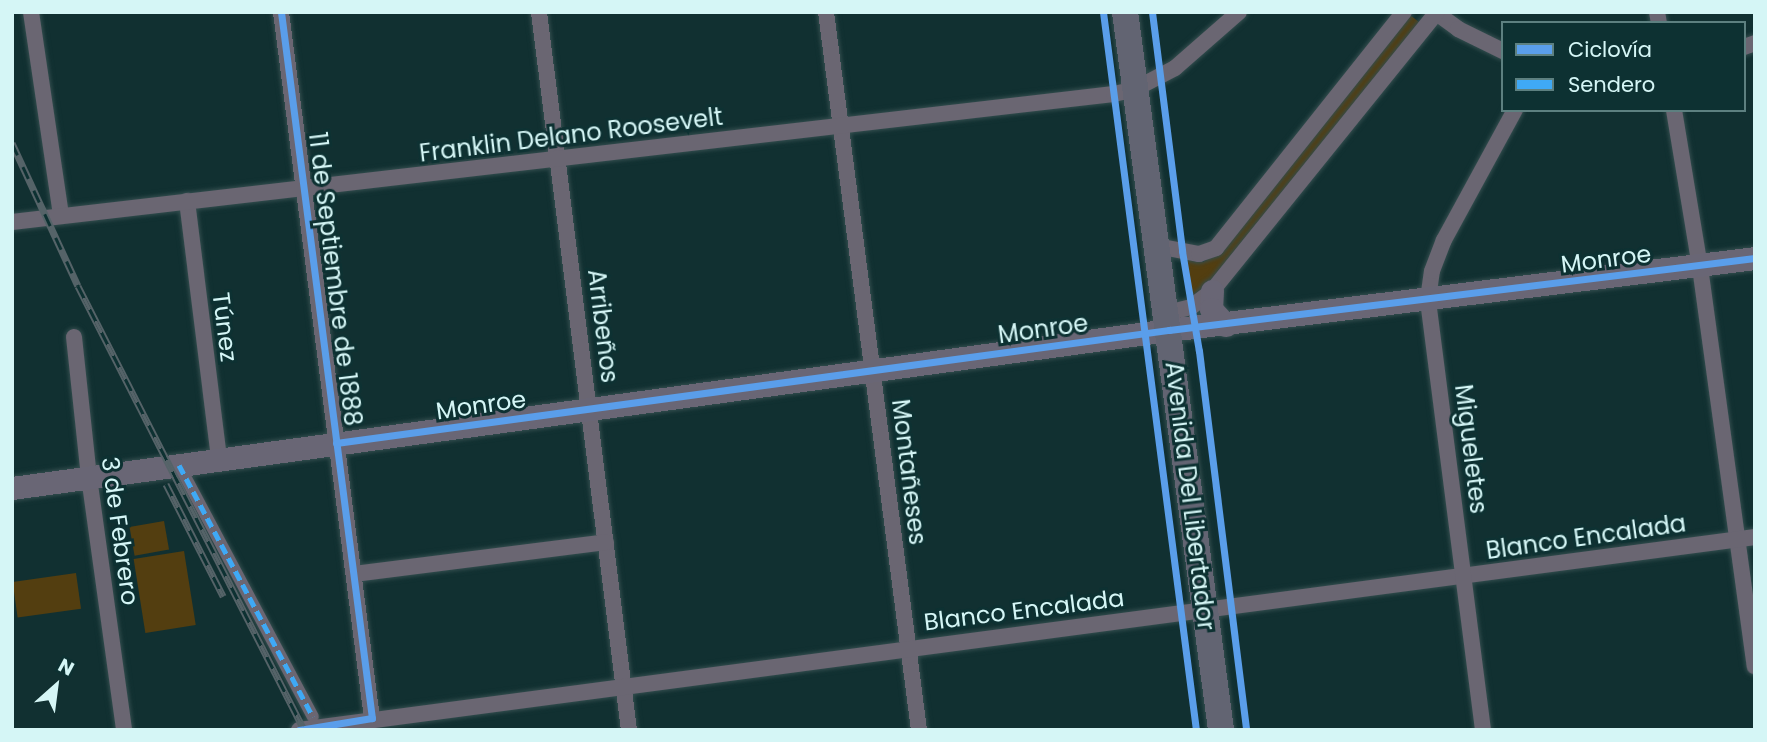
<!DOCTYPE html>
<html>
<head>
<meta charset="utf-8">
<style>
	body { margin:0 }
	#map { position:relative; width:1767px; height:742px; overflow:hidden; background:#113031; font-family:Poppins,sans-serif }
	div>[style] { position:absolute }
	.green>* { inset:0; background:#533e10; transform-origin:0 0 }
	.roads { filter:drop-shadow(0 0 2px #334d4e) drop-shadow(0 0 2px #334d4e) }
	.pedestrian>* { height:12px; margin:-6px; padding:0 6px; transform-origin:6px; border-radius:6px; background:#6a6672 }
	.minor>* { height:16px; margin:-8px; padding:0 8px; transform-origin:8px; border-radius:8px; background:#6a6672 }
	.secondary>* { height:23px; margin:-11.5px; padding:0 11.5px; transform-origin:11.5px; border-radius:11.5px; background:#696675 }
	.primary>* { height:26px; margin:-13px; padding:0 13px; transform-origin:13px; border-radius:13px; background:#626472 }
	.rail>* { height:7px; margin-top:-3.5px; transform-origin:0; background:repeating-linear-gradient(90deg,#0d3132 0 13px,#556368 0 26px); box-sizing:border-box; border-block:2px solid #556368 }
	.quiet>* { height:5px; margin-top:-2.5px; transform-origin:0; background:repeating-linear-gradient(90deg,#3fa9f5 0 10px,transparent 0 15px) }
	.cycleway>* { height:7px; margin:-3.5px; padding:0 3.5px; transform-origin:3.5px; border-radius:3.5px; background:#5a9eea }
	span { translate:-50% -50%; white-space:nowrap; text-align:center; line-height:1.15; -webkit-text-stroke:6px #0d3132; paint-order:stroke }
	.street-label { font-size:24px; color:#d5f6f6 }
	.frame { position:absolute; inset:0; border:14px solid #d5f6f6; pointer-events:none }
	.legend { position:absolute; left:1501px; top:21px; width:245px; height:91px; box-sizing:border-box; background:#0d3132; border:2px solid #5d8080; margin:0; padding:9px 12px; list-style:none; font-size:21px; color:#d5f6f6 }
	.legend li { display:flex; align-items:center; gap:14px; height:35px }
	.legend b { width:35px; border:2px solid #5d8080 }
	.north { position:absolute; left:21px; top:651px; width:70px; height:70px; -webkit-text-stroke:5px #0d3132; paint-order:stroke; rotate:28deg; font-size:19px; font-weight:700; line-height:28px; text-align:center; color:#d5f6f6 }
	.north::after { content:''; display:block; margin:auto; width:24px; height:32px; background:#d5f6f6; clip-path:polygon(50% 0,100% 100%,50% 72%,0 100%) }
</style>
</head>
<body>
<div id="map">
	<div class="green">
		<i style="clip-path:polygon(1410px 15px,1419px 22px,1203px 297px,1192px 294px,1185px 258px,1203px 262px,1222px 251px)"></i>
		<i style="left:164px;top:521px;width:29px;height:35px;rotate:80deg"></i>
		<i style="left:184px;top:551px;width:75px;height:51px;rotate:81deg"></i>
		<i style="left:76px;top:573px;width:36px;height:64px;rotate:82deg"></i>
	</div>
	<div class="roads">
		<div class="pedestrian">
			<i style="left:179px;top:465px;width:285px;rotate:62deg"></i>
		</div>
		<div class="minor">
			<i style="left:31px;top:12px;width:206px;rotate:81.6deg"></i>
			<i style="left:281px;top:12px;width:712px;rotate:82.66deg"></i>
			<i style="left:539px;top:12px;width:724px;rotate:82.86deg"></i>
			<i style="left:826px;top:12px;width:724px;rotate:82.62deg"></i>
			<i style="left:1435px;top:12px;width:29px;rotate:36deg"></i>
			<i style="left:1458px;top:29px;width:50px;rotate:26.1deg"></i>
			<i style="left:1657px;top:12px;width:11px;rotate:80deg"></i>
			<i style="left:1744px;top:47px;width:12px;rotate:-20deg"></i>
			<i style="left:1674px;top:110px;width:159px;rotate:80.6deg"></i>
			<i style="left:1700px;top:267px;width:403px;rotate:82.2deg"></i>
			<i style="left:187px;top:201px;width:260px;rotate:82.9deg"></i>
			<i style="left:12px;top:222px;width:1109px;rotate:-6.63deg"></i>
			<i style="left:1114px;top:94px;width:22px;rotate:-13deg"></i>
			<i style="left:1135px;top:89px;width:45px;rotate:-27.7deg"></i>
			<i style="left:1175px;top:68px;width:85px;rotate:-41.2deg"></i>
			<i style="left:1157px;top:246px;width:43px;rotate:10.8deg"></i>
			<i style="left:1199px;top:254px;width:18px;rotate:-19deg"></i>
			<i style="left:1216px;top:248px;width:302px;rotate:-51.5deg"></i>
			<i style="left:1167px;top:313px;width:25px;rotate:-14deg"></i>
			<i style="left:1191px;top:307px;width:26px;rotate:-37deg"></i>
			<i style="left:1212px;top:291px;width:358px;rotate:-51.1deg"></i>
			<i style="left:74px;top:337px;width:141px;rotate:83.9deg"></i>
			<i style="left:89px;top:477px;width:255px;rotate:82.1deg"></i>
			<i style="left:354px;top:574px;width:254px;rotate:-7.2deg"></i>
			<i style="left:299px;top:730px;width:1469px;rotate:-7.55deg"></i>
			<i style="left:1483px;top:730px;width:434px;rotate:-97.3deg"></i>
			<i style="left:1428px;top:299px;width:28px;rotate:-82deg"></i>
			<i style="left:1432px;top:271px;width:33px;rotate:-69deg"></i>
			<i style="left:1444px;top:240px;width:148px;rotate:-61.4deg"></i>
		</div>
		<div class="secondary">
			<i style="left:1212px;top:291px;width:18px;rotate:93deg"></i>
			<i style="left:1211px;top:309px;width:22px;rotate:47deg"></i>
			<i style="left:12px;top:488px;width:1168px;rotate:-7.78deg"></i>
			<i style="left:1169px;top:330px;width:590px;rotate:-7deg"></i>
		</div>
		<div class="primary">
			<i style="left:1125px;top:12px;width:724px;rotate:82.38deg"></i>
		</div>
	</div>
	<div class="rail">
		<i style="left:12px;top:143px;width:157px;rotate:65.2deg"></i>
		<i style="left:78px;top:286px;width:498px;rotate:63deg"></i>
		<i style="left:166px;top:484px;width:126px;rotate:63deg"></i>
	</div>
	<div class="quiet">
		<i style="left:179px;top:465px;width:285px;rotate:62deg"></i>
	</div>
	<div class="cycleway">
		<i style="left:281px;top:12px;width:712px;rotate:82.66deg"></i>
		<i style="left:372px;top:718px;width:74px;rotate:170.7deg"></i>
		<i style="left:1103px;top:12px;width:724px;rotate:82.62deg"></i>
		<i style="left:1152px;top:12px;width:241px;rotate:82.8deg"></i>
		<i style="left:1182px;top:251px;width:101px;rotate:80.4deg"></i>
		<i style="left:1199px;top:351px;width:382px;rotate:82.9deg"></i>
		<i style="left:336px;top:443px;width:841px;rotate:-7.73deg"></i>
		<i style="left:1169px;top:330px;width:590px;rotate:-7deg"></i>
	</div>
	<div class="street-label">
		<span style="left:571px;top:135px;rotate:-7deg">Franklin Delano Roosevelt</span>
		<span style="left:1606px;top:259px;rotate:-7deg">Monroe</span>
		<span style="left:335px;top:279px;rotate:83deg">11 de Septiembre de 1888</span>
		<span style="left:603px;top:326px;rotate:83deg">Arribeños</span>
		<span style="left:225px;top:327px;rotate:83deg">Túnez</span>
		<span style="left:1043px;top:329px;rotate:-8deg">Monroe</span>
		<span style="left:481px;top:405px;rotate:-8deg">Monroe</span>
		<span style="left:1471px;top:449px;rotate:83deg">Migueletes</span>
		<span style="left:909px;top:472px;rotate:83deg">Montañeses</span>
		<span style="left:1190px;top:496px;rotate:83deg">Avenida Del Libertador</span>
		<span style="left:120px;top:531px;rotate:82deg">3 de Febrero</span>
		<span style="left:1586px;top:537px;rotate:-8deg">Blanco Encalada</span>
		<span style="left:1024px;top:610px;rotate:-7deg">Blanco Encalada</span>
	</div>
	<div class="frame"></div>
	<ul class="legend">
	<li><b style="height:9px;background:#5a9eea"></b>Ciclovía</li>
	<li><b style="height:9px;background:#3fa9f5"></b>Sendero</li>
	</ul>
	<div class="north">N</div>
</div>
</body>
</html>
